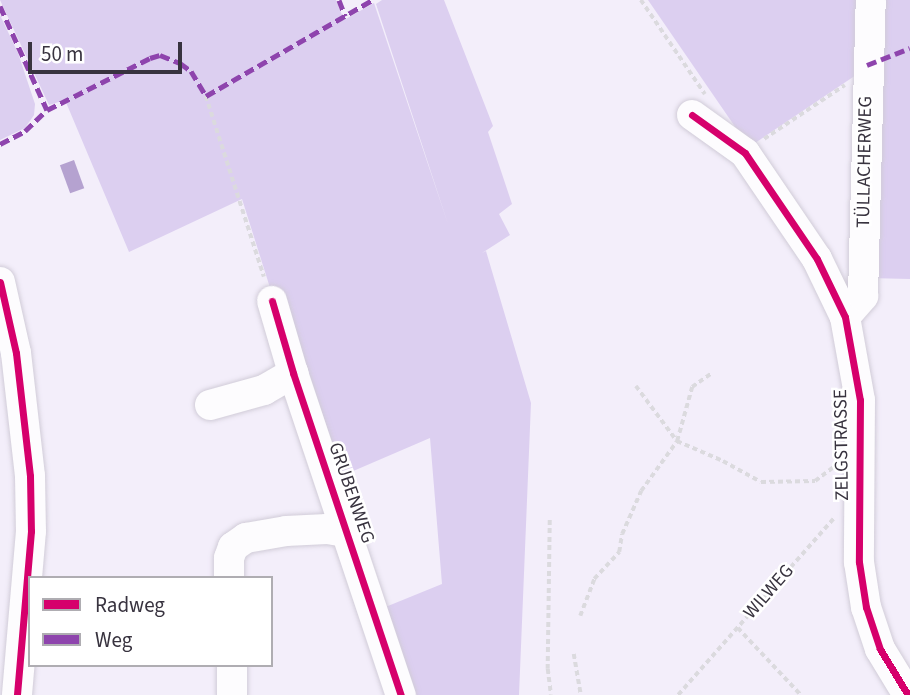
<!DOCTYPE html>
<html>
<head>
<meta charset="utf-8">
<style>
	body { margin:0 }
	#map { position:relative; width:910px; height:695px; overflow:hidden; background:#f3eefa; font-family:"Source Sans 3",sans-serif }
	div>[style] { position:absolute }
	.green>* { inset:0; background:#dccff0 }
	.water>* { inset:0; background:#b5a2d0; transform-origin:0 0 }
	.path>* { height:3.5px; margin-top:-1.75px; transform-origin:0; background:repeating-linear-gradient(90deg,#dbdade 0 5px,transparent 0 8.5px) }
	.roads { filter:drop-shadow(0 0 2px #d1ccd8) drop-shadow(0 0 2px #d1ccd8) }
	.minor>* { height:30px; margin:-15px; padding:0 15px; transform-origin:15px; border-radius:15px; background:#fdfcfe }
	.quiet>* { height:5px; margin-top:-2.5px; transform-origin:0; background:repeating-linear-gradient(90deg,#8e44ad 0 10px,transparent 0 15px) }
	.cycleway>* { height:7px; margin:-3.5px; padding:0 3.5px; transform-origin:3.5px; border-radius:3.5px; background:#d6006c }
	span { translate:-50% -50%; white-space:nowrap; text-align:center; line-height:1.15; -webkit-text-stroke:5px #fff; paint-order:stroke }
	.street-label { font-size:19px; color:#38333f }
	.legend { position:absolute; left:28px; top:576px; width:245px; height:91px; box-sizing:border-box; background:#fff; border:2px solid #afadb2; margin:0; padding:9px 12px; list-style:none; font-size:21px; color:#38333f }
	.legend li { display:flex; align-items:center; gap:14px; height:35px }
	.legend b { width:35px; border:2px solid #afadb2 }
	.scale { position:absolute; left:28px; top:42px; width:154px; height:32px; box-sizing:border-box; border:4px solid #38333f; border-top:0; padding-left:9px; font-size:21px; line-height:24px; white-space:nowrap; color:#38333f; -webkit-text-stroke:5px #fff; paint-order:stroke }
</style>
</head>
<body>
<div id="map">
	<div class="green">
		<i style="clip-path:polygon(0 0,336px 0,344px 20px,374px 3px,448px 224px,376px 4px,382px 0,444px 0,493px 126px,488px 132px,512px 204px,499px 214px,510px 235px,482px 253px,486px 251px,531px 403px,519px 695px,409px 695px,383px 608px,442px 584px,430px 438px,337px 478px,296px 370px,242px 199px,129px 252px,65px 100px,49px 105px)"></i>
		<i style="clip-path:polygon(648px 0,867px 0,862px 71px,749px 147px)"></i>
		<i style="clip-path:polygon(875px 0,910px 0,910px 279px,868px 278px)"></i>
		<i style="clip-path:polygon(0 15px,18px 53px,35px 104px,34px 115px,25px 128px,0 140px)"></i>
	</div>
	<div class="water">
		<i style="left:74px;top:160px;width:30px;height:15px;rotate:70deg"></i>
	</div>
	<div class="path">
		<i style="left:641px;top:0;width:114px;rotate:55.8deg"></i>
		<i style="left:206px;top:96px;width:190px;rotate:72.2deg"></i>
		<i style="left:764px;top:139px;width:97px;rotate:-33.7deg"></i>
		<i style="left:636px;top:386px;width:69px;rotate:53.3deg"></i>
		<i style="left:677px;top:441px;width:56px;rotate:-74.5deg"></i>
		<i style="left:692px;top:387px;width:24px;rotate:-35deg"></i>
		<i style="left:550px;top:520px;width:149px;rotate:90.8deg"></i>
		<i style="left:548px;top:669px;width:26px;rotate:83deg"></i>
		<i style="left:580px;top:616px;width:40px;rotate:-69deg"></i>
		<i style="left:594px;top:579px;width:37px;rotate:-47deg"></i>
		<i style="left:619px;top:552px;width:18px;rotate:-81deg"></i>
		<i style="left:622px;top:534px;width:47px;rotate:-66.2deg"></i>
		<i style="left:641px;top:491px;width:62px;rotate:-54.2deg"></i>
		<i style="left:677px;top:441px;width:50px;rotate:23.5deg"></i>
		<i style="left:723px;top:461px;width:43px;rotate:28.9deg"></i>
		<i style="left:761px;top:482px;width:54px;rotate:-1.1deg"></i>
		<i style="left:815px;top:481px;width:25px;rotate:-37deg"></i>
		<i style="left:738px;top:628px;width:92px;rotate:46.8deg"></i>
		<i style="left:574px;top:654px;width:42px;rotate:80.3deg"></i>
		<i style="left:678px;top:695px;width:236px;rotate:-48.6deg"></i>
	</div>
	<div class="roads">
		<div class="minor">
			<i style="left:692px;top:115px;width:65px;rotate:35.6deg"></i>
			<i style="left:745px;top:153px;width:128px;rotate:55.8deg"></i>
			<i style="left:817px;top:259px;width:64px;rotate:64.2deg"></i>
			<i style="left:845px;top:317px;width:84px;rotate:79.8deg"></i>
			<i style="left:860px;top:400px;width:162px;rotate:90.4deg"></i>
			<i style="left:859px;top:562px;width:46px;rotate:81.2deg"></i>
			<i style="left:866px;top:607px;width:44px;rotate:71.6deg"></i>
			<i style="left:880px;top:649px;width:54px;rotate:58.7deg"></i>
			<i style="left:0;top:282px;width:73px;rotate:77.3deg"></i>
			<i style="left:16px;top:353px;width:124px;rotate:83.5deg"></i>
			<i style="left:30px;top:476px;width:55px;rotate:89deg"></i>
			<i style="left:31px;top:531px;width:165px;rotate:94.9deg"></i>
			<i style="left:272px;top:301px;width:75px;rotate:73.7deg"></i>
			<i style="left:293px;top:373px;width:340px;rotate:71.5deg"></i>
			<i style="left:845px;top:317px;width:28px;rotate:-49deg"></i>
			<i style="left:863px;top:296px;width:296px;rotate:-88.5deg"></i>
			<i style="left:210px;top:405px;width:56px;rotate:-15.5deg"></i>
			<i style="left:264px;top:390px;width:34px;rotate:-30deg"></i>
			<i style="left:229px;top:578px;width:20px;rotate:-90deg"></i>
			<i style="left:229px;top:558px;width:12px;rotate:-70deg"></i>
			<i style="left:233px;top:547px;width:16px;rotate:-35deg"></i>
			<i style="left:246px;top:538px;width:41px;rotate:-9.9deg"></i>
			<i style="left:286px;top:531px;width:41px;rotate:-2.8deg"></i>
			<i style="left:327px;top:529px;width:20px;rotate:9deg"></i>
			<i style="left:232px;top:665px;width:30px;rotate:90deg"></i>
		</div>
	</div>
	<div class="quiet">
		<i style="left:339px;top:0;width:17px;rotate:69deg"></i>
		<i style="left:0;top:6px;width:114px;rotate:65.7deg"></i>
		<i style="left:867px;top:65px;width:46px;rotate:-21.6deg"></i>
		<i style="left:0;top:144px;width:28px;rotate:-27deg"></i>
		<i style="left:25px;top:131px;width:30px;rotate:-44deg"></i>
		<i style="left:47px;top:110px;width:115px;rotate:-26.8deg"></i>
		<i style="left:150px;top:58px;width:10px;rotate:-17deg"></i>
		<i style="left:160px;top:55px;width:22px;rotate:22deg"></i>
		<i style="left:180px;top:63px;width:14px;rotate:36deg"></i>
		<i style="left:191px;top:71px;width:29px;rotate:59deg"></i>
		<i style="left:206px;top:96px;width:192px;rotate:-30deg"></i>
	</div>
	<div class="cycleway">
		<i style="left:692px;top:115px;width:65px;rotate:35.6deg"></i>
		<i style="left:745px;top:153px;width:128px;rotate:55.8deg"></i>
		<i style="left:817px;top:259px;width:64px;rotate:64.2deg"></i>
		<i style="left:845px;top:317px;width:84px;rotate:79.8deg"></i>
		<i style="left:860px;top:400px;width:162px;rotate:90.4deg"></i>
		<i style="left:859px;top:562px;width:46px;rotate:81.2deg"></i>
		<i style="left:866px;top:607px;width:44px;rotate:71.6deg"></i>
		<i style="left:880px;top:649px;width:54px;rotate:58.7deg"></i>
		<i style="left:0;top:282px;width:73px;rotate:77.3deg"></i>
		<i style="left:16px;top:353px;width:124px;rotate:83.5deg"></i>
		<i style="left:30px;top:476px;width:55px;rotate:89deg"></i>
		<i style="left:31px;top:531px;width:165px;rotate:94.9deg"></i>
		<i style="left:272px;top:301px;width:75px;rotate:73.7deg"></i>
		<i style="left:293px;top:373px;width:340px;rotate:71.5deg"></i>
	</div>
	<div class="street-label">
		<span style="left:865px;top:162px;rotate:-89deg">TÜLLACHERWEG</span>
		<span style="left:842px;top:445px;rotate:-91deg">ZELGSTRASSE</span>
		<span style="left:351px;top:493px;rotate:71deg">GRUBENWEG</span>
		<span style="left:769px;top:592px;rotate:-49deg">WILWEG</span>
	</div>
	<ul class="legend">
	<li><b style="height:9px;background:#d6006c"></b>Radweg</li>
	<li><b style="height:9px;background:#8e44ad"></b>Weg</li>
	</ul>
	<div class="scale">50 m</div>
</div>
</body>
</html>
